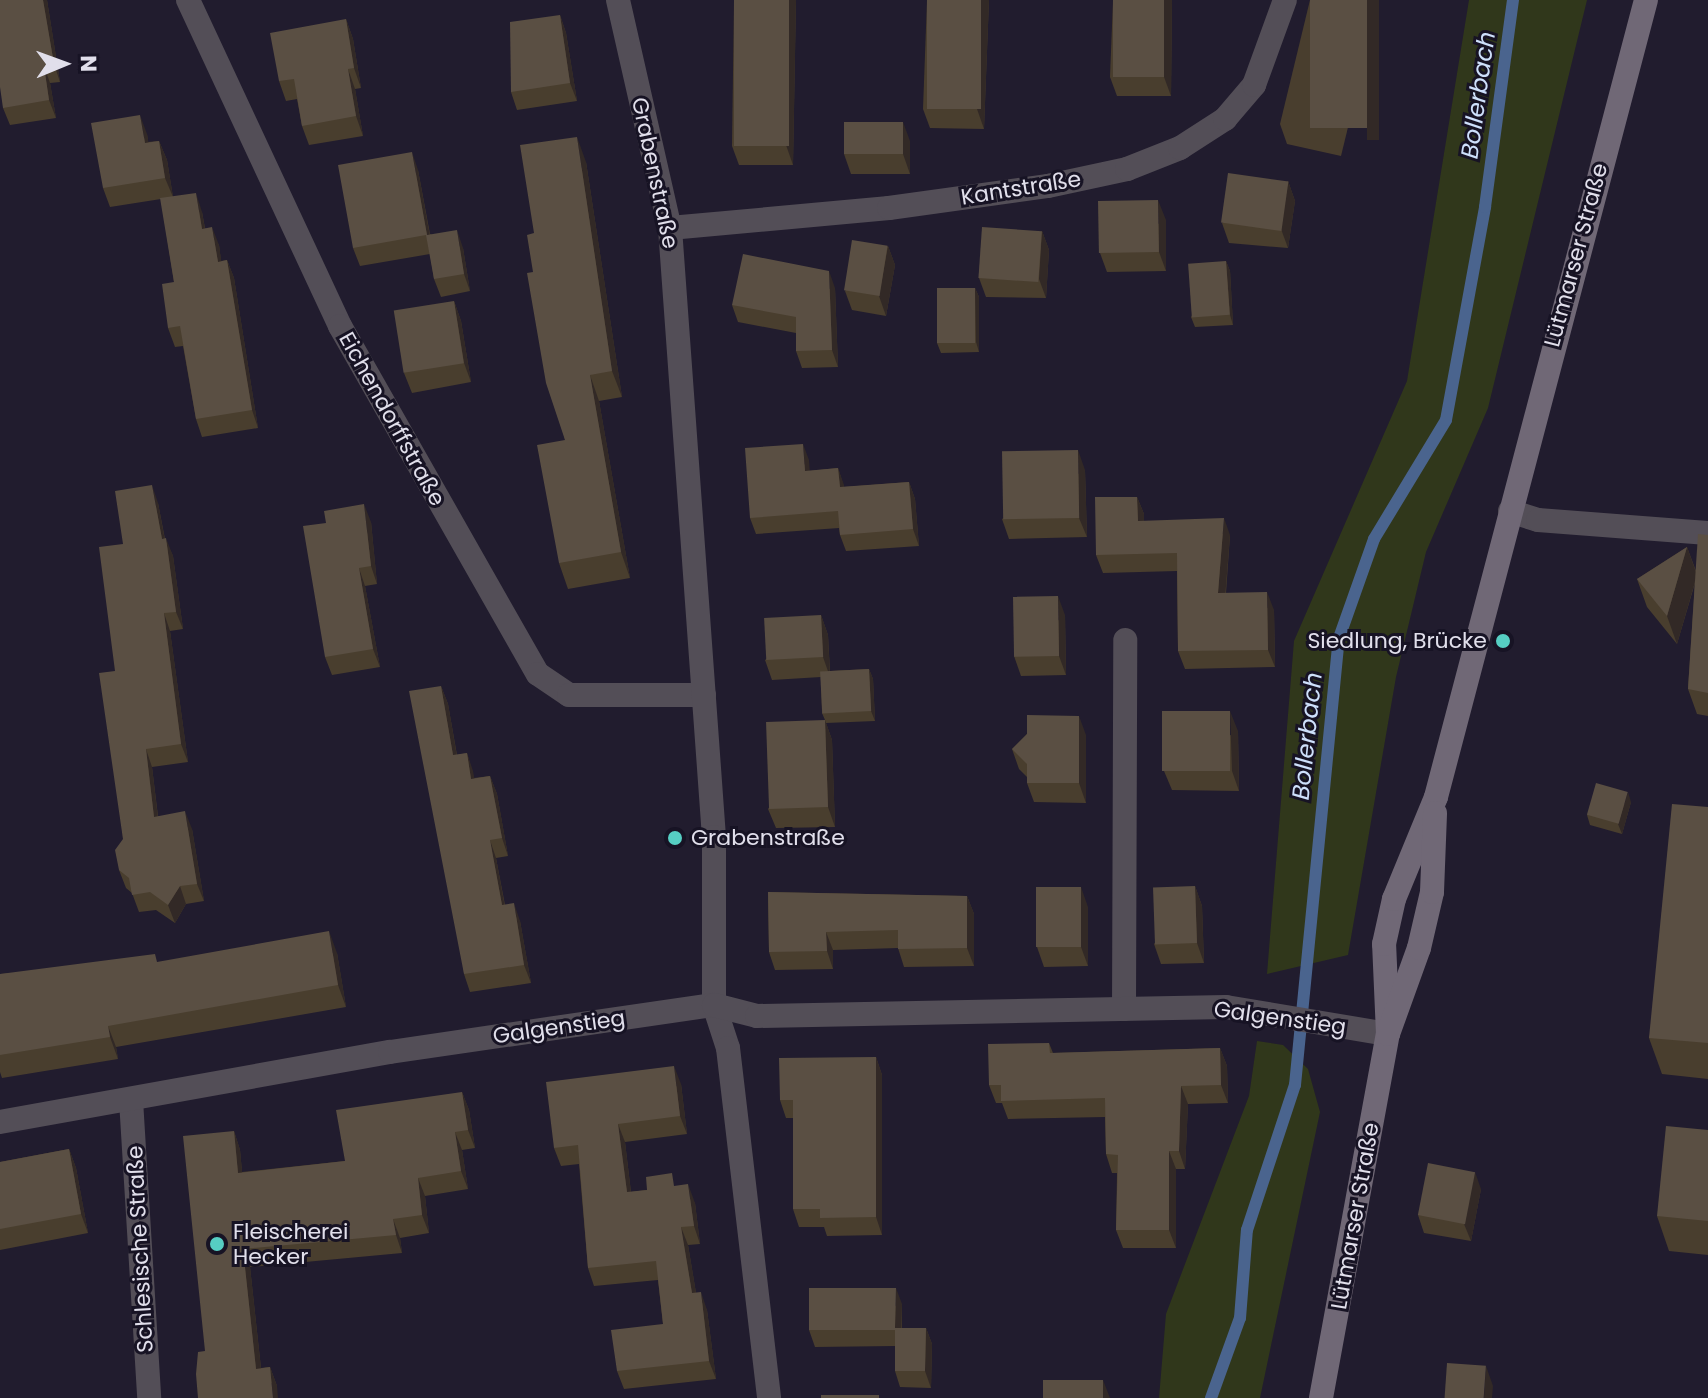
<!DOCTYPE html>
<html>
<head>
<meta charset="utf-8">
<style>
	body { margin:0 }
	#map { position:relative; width:1708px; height:1398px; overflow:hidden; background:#211c2e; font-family:Poppins,sans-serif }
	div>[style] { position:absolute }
	.green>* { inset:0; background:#30371b }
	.stream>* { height:12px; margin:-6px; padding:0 6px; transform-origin:6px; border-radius:6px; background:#4a648e }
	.minor>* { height:24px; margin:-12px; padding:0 12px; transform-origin:12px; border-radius:12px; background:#534e57 }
	.secondary>* { height:24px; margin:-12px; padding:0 12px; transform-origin:12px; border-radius:12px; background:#706876 }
	.wall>* { inset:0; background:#493e2e }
	.shaded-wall>* { inset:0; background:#322926; transform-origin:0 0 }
	.building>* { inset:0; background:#5a4f43; transform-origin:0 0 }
	.dots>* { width:22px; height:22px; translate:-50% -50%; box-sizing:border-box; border:4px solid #171324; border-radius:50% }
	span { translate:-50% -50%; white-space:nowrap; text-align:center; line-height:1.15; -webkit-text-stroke:6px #171324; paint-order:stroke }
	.street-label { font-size:22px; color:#e1dfeb }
	.poi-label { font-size:22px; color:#e1dfeb }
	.right { translate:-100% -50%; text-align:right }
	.left { translate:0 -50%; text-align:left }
	.water-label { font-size:24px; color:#cee0fb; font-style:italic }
	.north { position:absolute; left:24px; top:24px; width:80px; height:80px; -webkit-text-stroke:6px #171324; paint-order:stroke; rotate:89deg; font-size:22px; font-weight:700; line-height:32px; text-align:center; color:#e1dfeb }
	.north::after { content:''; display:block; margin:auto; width:28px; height:36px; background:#e1dfeb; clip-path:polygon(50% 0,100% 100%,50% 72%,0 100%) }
</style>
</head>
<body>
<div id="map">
	<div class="green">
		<i style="clip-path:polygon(1469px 0,1587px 0,1488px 408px,1426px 552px,1396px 677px,1348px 955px,1267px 974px,1294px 641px,1407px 381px)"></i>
		<i style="clip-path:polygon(1257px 1041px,1283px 1045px,1308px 1069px,1320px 1112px,1260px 1398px,1159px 1398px,1166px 1314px,1249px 1096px)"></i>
	</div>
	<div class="stream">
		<i style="left:1211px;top:1398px;width:85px;rotate:-70.1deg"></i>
		<i style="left:1240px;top:1318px;width:88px;rotate:-85.5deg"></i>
		<i style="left:1247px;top:1230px;width:153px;rotate:-71.7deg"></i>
		<i style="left:1295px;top:1085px;width:449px;rotate:-84.4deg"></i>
		<i style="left:1339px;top:638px;width:105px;rotate:-70.5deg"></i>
		<i style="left:1374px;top:539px;width:139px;rotate:-58.8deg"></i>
		<i style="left:1446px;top:420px;width:217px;rotate:-79.6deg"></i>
		<i style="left:1485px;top:207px;width:209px;rotate:-82.3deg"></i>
	</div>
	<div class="minor">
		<i style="left:188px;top:0;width:360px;rotate:65deg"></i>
		<i style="left:340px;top:326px;width:400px;rotate:60.4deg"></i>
		<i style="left:538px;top:674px;width:37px;rotate:34deg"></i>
		<i style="left:569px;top:695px;width:135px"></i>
		<i style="left:618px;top:0;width:234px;rotate:77.2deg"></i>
		<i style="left:670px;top:228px;width:611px;rotate:85.87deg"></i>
		<i style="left:714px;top:837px;width:168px;rotate:90deg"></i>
		<i style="left:714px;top:1005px;width:45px;rotate:72deg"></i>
		<i style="left:728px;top:1048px;width:352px;rotate:83.3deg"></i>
		<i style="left:670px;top:228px;width:220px;rotate:-5.2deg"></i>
		<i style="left:889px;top:208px;width:161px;rotate:-7.9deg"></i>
		<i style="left:1048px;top:186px;width:81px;rotate:-12.1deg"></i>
		<i style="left:1127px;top:169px;width:57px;rotate:-21.6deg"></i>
		<i style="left:1180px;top:148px;width:54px;rotate:-32.8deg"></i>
		<i style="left:1225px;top:119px;width:45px;rotate:-49.5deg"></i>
		<i style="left:1254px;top:85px;width:90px;rotate:-70deg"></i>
		<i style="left:1510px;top:511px;width:29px;rotate:18deg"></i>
		<i style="left:1538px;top:520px;width:170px;rotate:4.4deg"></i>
		<i style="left:1124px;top:1009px;width:369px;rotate:-89.8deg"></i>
		<i style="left:131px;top:1100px;width:299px;rotate:86.5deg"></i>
		<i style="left:0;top:1122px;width:396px;rotate:-10.2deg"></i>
		<i style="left:390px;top:1052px;width:327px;rotate:-8.3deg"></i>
		<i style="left:714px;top:1005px;width:44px;rotate:14.3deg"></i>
		<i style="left:757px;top:1016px;width:469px;rotate:-1.1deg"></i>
		<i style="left:1226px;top:1007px;width:164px;rotate:9.5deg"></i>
	</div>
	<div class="secondary">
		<i style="left:1388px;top:1034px;width:90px;rotate:-92.5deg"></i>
		<i style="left:1384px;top:944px;width:46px;rotate:-77.5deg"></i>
		<i style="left:1394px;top:899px;width:110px;rotate:-67.6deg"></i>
		<i style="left:1436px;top:797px;width:824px;rotate:-75.24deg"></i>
		<i style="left:1321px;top:1398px;width:370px;rotate:-79.6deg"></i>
		<i style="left:1388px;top:1034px;width:91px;rotate:-70.2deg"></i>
		<i style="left:1419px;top:948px;width:57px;rotate:-76.9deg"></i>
		<i style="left:1432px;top:892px;width:79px;rotate:-87.8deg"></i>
	</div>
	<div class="wall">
		<i style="clip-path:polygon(0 0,47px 0,60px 82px,50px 83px,56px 118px,10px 125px,3px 108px)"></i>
		<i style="clip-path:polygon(734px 0,796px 0,793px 165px,739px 165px,732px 146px)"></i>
		<i style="clip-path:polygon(927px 0,989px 0,984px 129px,930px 128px,923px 109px)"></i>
		<i style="clip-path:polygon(1113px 0,1172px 0,1171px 96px,1117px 96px,1110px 77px)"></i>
		<i style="clip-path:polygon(1310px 0,1379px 0,1341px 156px,1287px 144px,1280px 124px)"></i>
		<i style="clip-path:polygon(560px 15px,566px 33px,577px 101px,517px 110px,511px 92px)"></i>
		<i style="clip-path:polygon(346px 19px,353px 39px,361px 88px,355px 89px,363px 136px,309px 145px,302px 126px,297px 99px,286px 101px,279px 81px)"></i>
		<i style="clip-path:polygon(147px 134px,148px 142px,159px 141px,167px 160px,173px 197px,202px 212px,205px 228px,219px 245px,221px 261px,227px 260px,234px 278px,258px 428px,202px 437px,196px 419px,183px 346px,175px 347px,168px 328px,174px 282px,161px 199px,110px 207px,103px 188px)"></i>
		<i style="clip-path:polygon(910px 141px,910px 174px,851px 174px,844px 154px)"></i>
		<i style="clip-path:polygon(586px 162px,622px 397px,599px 401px,630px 578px,568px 589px,559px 563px,565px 440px,534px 233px)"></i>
		<i style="clip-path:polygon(418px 170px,430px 234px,463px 248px,470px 291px,441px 297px,434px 279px,430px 254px,360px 266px,353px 248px)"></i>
		<i style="clip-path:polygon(1288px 181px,1295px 201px,1288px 248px,1229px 243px,1222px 223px)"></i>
		<i style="clip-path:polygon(1166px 220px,1166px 271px,1107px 272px,1100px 253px)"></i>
		<i style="clip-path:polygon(1042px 231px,1049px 250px,1046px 298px,986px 297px,979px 278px)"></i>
		<i style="clip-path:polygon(888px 246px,895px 265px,886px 316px,852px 310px,845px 291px)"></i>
		<i style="clip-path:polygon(1226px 261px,1230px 271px,1233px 325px,1195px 327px,1191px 317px)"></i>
		<i style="clip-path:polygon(835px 288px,838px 367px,802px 368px,796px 351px,796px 333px,738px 322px,732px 305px)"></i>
		<i style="clip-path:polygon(975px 288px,979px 297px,979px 352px,941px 353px,937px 343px)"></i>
		<i style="clip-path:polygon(454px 301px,461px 321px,471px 382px,412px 393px,404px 373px)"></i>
		<i style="clip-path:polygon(809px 460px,809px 471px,838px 468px,844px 487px,909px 482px,915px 499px,919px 546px,846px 551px,840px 535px,839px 528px,756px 534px,750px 518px)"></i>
		<i style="clip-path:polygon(1085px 470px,1087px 537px,1009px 539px,1002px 519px)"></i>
		<i style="clip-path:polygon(1137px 497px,1144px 514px,1144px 521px,1230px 535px,1226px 593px,1274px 610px,1275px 667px,1185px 669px,1178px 651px,1177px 571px,1103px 573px,1096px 555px)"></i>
		<i style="clip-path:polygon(158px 503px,165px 539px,173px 556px,183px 629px,170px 631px,188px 762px,152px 767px,158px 816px,192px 829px,204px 901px,186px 904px,175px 923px,156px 910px,139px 912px,132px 893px,126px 888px,119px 870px,123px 839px,115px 671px,123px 544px)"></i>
		<i style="clip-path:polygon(371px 522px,377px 584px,365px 586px,380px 667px,332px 675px,325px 657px)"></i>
		<i style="clip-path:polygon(1708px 535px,1708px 716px,1697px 714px,1688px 689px,1695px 583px,1677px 644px,1647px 607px,1637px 579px,1687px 547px,1696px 571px)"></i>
		<i style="clip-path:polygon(821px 615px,828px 635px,830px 671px,869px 669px,873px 679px,875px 721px,826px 723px,832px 740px,835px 827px,776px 828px,768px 809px,825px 720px,822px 713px,821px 677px,772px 680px,765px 660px)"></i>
		<i style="clip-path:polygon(1065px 615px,1066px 675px,1021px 676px,1014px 656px)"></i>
		<i style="clip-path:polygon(441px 686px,448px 704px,457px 755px,467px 753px,474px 778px,490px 776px,497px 794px,508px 856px,496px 858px,505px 905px,520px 921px,531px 983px,470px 992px,464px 974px)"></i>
		<i style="clip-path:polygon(1238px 731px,1239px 791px,1172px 790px,1164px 771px)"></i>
		<i style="clip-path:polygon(1027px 734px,1086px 735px,1086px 803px,1034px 802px,1027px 783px,1027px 777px,1019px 769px,1012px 749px)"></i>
		<i style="clip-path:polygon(1631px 802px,1622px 834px,1590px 825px,1587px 815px)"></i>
		<i style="clip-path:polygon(1708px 807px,1708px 1079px,1662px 1074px,1649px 1038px)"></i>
		<i style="clip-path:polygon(1195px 886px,1202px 906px,1204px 963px,1161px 964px,1154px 944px)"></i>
		<i style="clip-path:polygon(768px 892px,967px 896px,974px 914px,974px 966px,904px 967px,898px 948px,833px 950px,833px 969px,775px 970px,769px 952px)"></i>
		<i style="clip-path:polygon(1088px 907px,1088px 966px,1044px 967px,1037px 947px)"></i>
		<i style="clip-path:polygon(337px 953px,346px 1007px,116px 1047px,118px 1059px,2px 1078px,0 1072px,0 974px,158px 962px)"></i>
		<i style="clip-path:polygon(1049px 1043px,1053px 1053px,1220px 1048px,1227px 1066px,1228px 1103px,1188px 1104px,1185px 1169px,1176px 1169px,1176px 1248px,1123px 1248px,1116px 1230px,1117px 1173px,1112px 1173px,1106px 1154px,1105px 1117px,1008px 1119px,1002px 1103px,996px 1103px,989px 1085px)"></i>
		<i style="clip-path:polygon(876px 1057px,882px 1075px,882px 1235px,827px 1236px,824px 1227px,799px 1227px,793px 1209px,793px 1118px,786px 1118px,780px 1100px)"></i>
		<i style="clip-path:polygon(681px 1084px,687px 1134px,625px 1142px,631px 1192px,676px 1186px,695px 1203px,700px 1244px,688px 1245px,696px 1293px,707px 1310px,716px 1379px,624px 1389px,617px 1371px,663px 1324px,658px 1280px,594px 1286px,588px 1268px,579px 1164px,561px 1166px,554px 1148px)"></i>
		<i style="clip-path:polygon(462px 1092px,469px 1110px,475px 1148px,462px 1150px,468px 1189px,425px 1196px,429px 1233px,400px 1238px,402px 1253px,250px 1267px,261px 1368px,270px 1367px,277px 1386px,205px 1351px,234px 1131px,240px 1150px,242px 1172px,345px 1161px)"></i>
		<i style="clip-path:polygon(1708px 1130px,1708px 1255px,1669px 1251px,1657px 1216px)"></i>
		<i style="clip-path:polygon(69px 1149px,76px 1168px,88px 1233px,0 1250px,0 1162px)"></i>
		<i style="clip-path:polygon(1481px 1189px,1471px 1241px,1424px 1233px,1418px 1215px)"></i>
		<i style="clip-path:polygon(902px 1304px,902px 1328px,926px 1328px,932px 1344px,931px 1388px,900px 1387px,895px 1371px,895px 1346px,815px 1347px,809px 1330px)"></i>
	</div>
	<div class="shaded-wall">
		<i style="clip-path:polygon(43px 0,47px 0,60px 82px,54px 64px)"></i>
		<i style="clip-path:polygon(789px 0,796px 0,793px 165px,786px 145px)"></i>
		<i style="clip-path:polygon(981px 0,989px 0,984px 129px,977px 109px)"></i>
		<i style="clip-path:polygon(1164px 0,1172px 0,1171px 96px,1164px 77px)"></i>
		<i style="left:1367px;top:0;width:12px;height:140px"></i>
		<i style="clip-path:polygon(560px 15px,566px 33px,577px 101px,570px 83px)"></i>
		<i style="clip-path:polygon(346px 19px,353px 39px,361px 88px,354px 68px)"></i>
		<i style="clip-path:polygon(44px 66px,50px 83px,56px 118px,49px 100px)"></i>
		<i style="clip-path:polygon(348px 69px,355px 89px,363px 136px,356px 116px)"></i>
		<i style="clip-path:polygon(140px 115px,147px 134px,152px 162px,145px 143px)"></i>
		<i style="clip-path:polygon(903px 122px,910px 141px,910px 174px,903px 154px)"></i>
		<i style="clip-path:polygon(577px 137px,586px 162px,622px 397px,612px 371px)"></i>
		<i style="clip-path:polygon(159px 141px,167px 160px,173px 197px,165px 178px)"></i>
		<i style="clip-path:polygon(412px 152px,418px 170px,433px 253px,427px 235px)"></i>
		<i style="clip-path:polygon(1288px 181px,1295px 201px,1288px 248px,1281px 229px)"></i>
		<i style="clip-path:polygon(196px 193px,202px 212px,208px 247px,202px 229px)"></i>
		<i style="clip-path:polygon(1158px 200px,1166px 220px,1166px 271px,1159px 252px)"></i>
		<i style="clip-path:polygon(212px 227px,219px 245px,224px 280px,218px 262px)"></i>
		<i style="clip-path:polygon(457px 230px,463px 248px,470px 291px,464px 274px)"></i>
		<i style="clip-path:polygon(1042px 231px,1049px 250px,1046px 298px,1039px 279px)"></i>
		<i style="clip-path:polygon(888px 246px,895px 265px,886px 316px,879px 296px)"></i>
		<i style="clip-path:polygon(227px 260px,234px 278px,258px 428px,252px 410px)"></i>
		<i style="clip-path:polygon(1226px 261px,1230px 271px,1233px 325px,1230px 315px)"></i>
		<i style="clip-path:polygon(829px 271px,835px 288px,838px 367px,832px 350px)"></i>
		<i style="clip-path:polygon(975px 288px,979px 297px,979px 352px,976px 342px)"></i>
		<i style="clip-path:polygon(454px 301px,461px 321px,471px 382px,464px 363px)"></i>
		<i style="clip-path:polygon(590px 375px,599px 401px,630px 578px,621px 552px)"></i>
		<i style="clip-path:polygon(803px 444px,809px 460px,811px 487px,805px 471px)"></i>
		<i style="clip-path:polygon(1078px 450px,1085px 470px,1087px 537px,1079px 518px)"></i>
		<i style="clip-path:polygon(838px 468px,844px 485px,846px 503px,840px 487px)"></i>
		<i style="clip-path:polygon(909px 482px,915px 499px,919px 546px,913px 529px)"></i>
		<i style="clip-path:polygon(152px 485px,158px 503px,168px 557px,162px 539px)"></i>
		<i style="clip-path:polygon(1137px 497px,1144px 514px,1144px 538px,1138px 521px)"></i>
		<i style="clip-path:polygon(364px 504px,371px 522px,377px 584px,371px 566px)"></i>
		<i style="clip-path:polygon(1224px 518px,1230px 535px,1224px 611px,1218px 593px)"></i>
		<i style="clip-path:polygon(166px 538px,173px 556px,183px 629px,176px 612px)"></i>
		<i style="clip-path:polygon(1687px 547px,1697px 575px,1677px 644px,1667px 616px)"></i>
		<i style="clip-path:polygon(359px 568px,365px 586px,380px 667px,373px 649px)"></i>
		<i style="clip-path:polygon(1267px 592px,1274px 610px,1275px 667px,1268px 650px)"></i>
		<i style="clip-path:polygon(1058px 596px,1065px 615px,1066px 675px,1059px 656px)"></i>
		<i style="clip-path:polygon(164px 613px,170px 631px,188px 762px,181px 744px)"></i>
		<i style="clip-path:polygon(821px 615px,828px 635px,830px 677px,823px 657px)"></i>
		<i style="clip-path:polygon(869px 669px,873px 679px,875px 721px,871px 711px)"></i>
		<i style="clip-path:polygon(441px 686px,448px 704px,460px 774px,453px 755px)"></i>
		<i style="clip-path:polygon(1230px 711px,1238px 731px,1239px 791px,1232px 771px)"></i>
		<i style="clip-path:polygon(1079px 716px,1086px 735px,1086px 803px,1079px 783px)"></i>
		<i style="clip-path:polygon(825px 720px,832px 740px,835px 827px,828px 807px)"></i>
		<i style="clip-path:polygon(146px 749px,152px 767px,160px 835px,154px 817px)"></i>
		<i style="clip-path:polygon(467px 753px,473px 771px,478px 797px,471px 779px)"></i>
		<i style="clip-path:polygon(490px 776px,497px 794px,508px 856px,502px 838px)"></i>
		<i style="clip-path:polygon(1628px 792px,1631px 802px,1622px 834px,1618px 824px)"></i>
		<i style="clip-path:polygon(185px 811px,192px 829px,204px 901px,197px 884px)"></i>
		<i style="clip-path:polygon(490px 840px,496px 858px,508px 924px,502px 905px)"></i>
		<i style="clip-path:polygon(180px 886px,186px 904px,175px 923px,168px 905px)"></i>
		<i style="clip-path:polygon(1195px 886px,1202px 906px,1204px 963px,1197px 943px)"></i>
		<i style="clip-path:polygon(1081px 887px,1088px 907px,1088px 966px,1081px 947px)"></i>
		<i style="clip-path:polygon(967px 896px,974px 914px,974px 966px,967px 948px)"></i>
		<i style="clip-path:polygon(514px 903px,520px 921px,531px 983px,524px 965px)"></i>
		<i style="clip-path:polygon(329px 931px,337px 953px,346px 1007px,338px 985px)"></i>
		<i style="clip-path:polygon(826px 932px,833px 950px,833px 969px,827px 951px)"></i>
		<i style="clip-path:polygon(108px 1026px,116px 1047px,118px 1059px,110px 1037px)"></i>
		<i style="clip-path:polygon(1220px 1048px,1227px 1066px,1228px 1103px,1221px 1085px)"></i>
		<i style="clip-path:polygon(876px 1057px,882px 1075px,882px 1235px,876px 1217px)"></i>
		<i style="clip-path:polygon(674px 1066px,681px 1084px,687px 1134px,680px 1116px)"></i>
		<i style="clip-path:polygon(1181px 1086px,1188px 1104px,1185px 1169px,1179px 1151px)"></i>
		<i style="clip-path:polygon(462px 1092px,469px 1110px,475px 1148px,468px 1130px)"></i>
		<i style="clip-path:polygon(618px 1124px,625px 1142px,633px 1210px,627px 1192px)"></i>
		<i style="clip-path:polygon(234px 1131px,240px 1150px,244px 1192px,238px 1173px)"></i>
		<i style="clip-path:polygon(455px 1132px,462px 1150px,468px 1189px,461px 1171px)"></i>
		<i style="clip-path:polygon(69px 1149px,76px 1168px,88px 1233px,81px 1214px)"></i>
		<i style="clip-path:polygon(1169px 1151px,1176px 1169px,1176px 1248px,1169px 1230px)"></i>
		<i style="clip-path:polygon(1475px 1172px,1481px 1189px,1471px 1241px,1464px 1224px)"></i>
		<i style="clip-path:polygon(418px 1178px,425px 1196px,429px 1233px,422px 1215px)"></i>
		<i style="clip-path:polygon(688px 1184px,695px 1203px,700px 1244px,694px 1226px)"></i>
		<i style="clip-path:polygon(393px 1219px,400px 1238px,402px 1253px,396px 1235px)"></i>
		<i style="clip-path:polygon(681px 1227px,688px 1245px,699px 1311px,692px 1293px)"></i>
		<i style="clip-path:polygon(243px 1249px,250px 1267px,263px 1387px,256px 1369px)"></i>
		<i style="clip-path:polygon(896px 1288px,902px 1304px,901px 1344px,895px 1328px)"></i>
		<i style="clip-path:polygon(701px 1292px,707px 1310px,716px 1379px,709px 1361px)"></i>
		<i style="clip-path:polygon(926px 1328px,932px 1344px,931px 1388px,925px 1371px)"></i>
		<i style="clip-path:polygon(1486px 1366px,1493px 1386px,1492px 1398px,1484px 1398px)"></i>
		<i style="clip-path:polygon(270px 1367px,277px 1386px,278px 1398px,273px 1398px)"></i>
		<i style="clip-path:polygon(1103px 1380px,1110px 1398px,1103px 1398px)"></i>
	</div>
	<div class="building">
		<i style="clip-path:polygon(0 0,43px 0,54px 64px,44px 66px,49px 100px,3px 108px,0 87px)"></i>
		<i style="left:734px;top:0;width:55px;height:146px"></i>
		<i style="left:927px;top:0;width:54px;height:109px"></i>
		<i style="left:1113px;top:0;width:51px;height:77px"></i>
		<i style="left:1310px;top:0;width:57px;height:128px"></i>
		<i style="clip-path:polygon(560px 15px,570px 83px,511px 92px,510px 22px)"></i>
		<i style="clip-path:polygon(346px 19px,354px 68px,348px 69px,356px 116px,302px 126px,294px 79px,279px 81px,270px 33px)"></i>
		<i style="clip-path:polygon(140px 115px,145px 143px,159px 141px,165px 178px,103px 188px,91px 123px)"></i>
		<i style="left:844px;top:122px;width:59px;height:32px"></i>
		<i style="clip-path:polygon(577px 137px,612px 371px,590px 375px,621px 552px,559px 563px,537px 445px,565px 440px,546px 383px,527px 273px,533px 272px,527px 235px,534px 233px,520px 145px)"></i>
		<i style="clip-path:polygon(412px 152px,427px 235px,457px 230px,464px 274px,434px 279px,426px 235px,353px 248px,338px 165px)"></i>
		<i style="left:1228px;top:173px;width:61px;height:50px;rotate:8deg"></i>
		<i style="clip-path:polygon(196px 193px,202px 229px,212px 227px,218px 262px,227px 260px,252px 410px,196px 419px,180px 326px,168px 328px,162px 284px,174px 282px,160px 198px)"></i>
		<i style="left:1158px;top:200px;width:52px;height:60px;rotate:89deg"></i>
		<i style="left:982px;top:227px;width:60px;height:51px;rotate:4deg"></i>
		<i style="left:852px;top:240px;width:36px;height:51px;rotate:9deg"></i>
		<i style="clip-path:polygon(743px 254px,829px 271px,832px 350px,796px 351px,796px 317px,732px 305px)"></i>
		<i style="left:1226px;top:261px;width:54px;height:38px;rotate:86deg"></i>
		<i style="left:937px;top:288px;width:38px;height:55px"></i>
		<i style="left:454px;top:301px;width:63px;height:61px;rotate:81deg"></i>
		<i style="clip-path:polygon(803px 444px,805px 471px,838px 468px,840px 487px,909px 482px,913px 529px,840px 535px,838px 511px,750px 518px,745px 448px)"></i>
		<i style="left:1078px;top:450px;width:68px;height:76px;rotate:89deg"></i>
		<i style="clip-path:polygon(152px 485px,162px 539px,166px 538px,176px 612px,164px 613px,181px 744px,146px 749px,154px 817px,185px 811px,197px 884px,180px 886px,168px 905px,150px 892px,132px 895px,129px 878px,119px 870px,115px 850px,123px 839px,99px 673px,115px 671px,99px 547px,123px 544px,115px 491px)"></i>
		<i style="clip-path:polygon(1095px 497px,1137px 497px,1138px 521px,1224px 518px,1218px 593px,1267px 592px,1268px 650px,1178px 651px,1177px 553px,1096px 555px)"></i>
		<i style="clip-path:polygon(364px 504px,371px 566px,359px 568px,373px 649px,325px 657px,303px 526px,326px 523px,324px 511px)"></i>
		<i style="clip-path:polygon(1698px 534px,1708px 535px,1708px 693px,1688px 689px)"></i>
		<i style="clip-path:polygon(1687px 547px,1667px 616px,1637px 579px)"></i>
		<i style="left:1058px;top:596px;width:60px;height:45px;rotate:89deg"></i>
		<i style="left:821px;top:615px;width:42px;height:57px;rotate:87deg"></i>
		<i style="left:869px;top:669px;width:42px;height:49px;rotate:87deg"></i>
		<i style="clip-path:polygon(441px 686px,453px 755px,467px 753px,471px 779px,490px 776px,502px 838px,490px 840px,502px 905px,514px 903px,524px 965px,464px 974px,409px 691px)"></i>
		<i style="left:1162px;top:711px;width:68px;height:60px"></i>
		<i style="clip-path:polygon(1027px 715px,1079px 716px,1079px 783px,1027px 783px,1027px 764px,1012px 749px,1027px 734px)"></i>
		<i style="left:825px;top:720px;width:87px;height:59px;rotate:88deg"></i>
		<i style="left:1596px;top:783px;width:33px;height:33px;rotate:16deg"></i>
		<i style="clip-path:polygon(1672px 804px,1708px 807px,1708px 1043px,1649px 1038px)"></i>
		<i style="left:1195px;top:886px;width:57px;height:42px;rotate:88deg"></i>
		<i style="left:1081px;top:887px;width:60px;height:45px;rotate:90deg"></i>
		<i style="clip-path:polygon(768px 892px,967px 896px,967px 948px,898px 949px,898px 930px,826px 932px,827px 951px,769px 952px)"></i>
		<i style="clip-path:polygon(329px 931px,338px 985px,108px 1026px,110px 1037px,0 1055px,0 974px,155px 954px,157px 962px)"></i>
		<i style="clip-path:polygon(1049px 1043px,1050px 1053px,1220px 1048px,1221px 1085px,1181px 1086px,1179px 1151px,1169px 1151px,1169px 1230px,1116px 1230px,1118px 1155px,1106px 1154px,1105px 1098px,1001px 1101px,1001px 1085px,989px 1085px,988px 1044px)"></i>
		<i style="clip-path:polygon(876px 1057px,876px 1217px,820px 1218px,820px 1209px,793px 1209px,793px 1100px,780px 1100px,779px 1058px)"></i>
		<i style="clip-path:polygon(674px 1066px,680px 1116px,618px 1124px,627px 1192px,647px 1190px,646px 1177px,672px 1173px,674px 1186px,688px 1184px,694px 1226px,681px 1227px,692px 1293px,701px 1292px,709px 1361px,617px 1371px,611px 1330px,663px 1324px,656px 1261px,588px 1268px,578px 1145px,554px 1148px,546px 1082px)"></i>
		<i style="clip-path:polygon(462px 1092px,468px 1130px,455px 1132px,461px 1171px,418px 1178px,422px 1215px,393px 1219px,396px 1235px,243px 1249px,256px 1369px,270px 1367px,273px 1398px,198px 1398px,196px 1374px,198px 1352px,205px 1351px,183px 1136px,234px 1131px,238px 1173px,345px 1161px,336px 1110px)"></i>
		<i style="clip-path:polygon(1666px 1126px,1708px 1130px,1708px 1221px,1657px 1216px)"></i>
		<i style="clip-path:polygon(69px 1149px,81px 1214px,0 1229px,0 1162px)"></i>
		<i style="left:1428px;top:1163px;width:48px;height:53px;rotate:11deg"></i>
		<i style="clip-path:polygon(809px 1288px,896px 1288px,895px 1328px,926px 1328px,925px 1371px,895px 1371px,895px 1330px,809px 1330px)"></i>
		<i style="left:1447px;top:1363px;width:39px;height:35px;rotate:4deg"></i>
		<i style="left:1043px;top:1380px;width:60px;height:18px"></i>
		<i style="left:821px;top:1395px;width:58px;height:3px"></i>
	</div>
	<div class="dots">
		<i style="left:1503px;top:641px;background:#56cec3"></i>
		<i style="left:675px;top:838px;background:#56cec3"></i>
		<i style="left:217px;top:1244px;background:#56cec3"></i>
	</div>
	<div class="street-label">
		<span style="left:655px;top:173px;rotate:78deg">Grabenstraße</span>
		<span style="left:1021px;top:188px;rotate:-9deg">Kantstraße</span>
		<span style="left:1576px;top:255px;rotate:-75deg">Lütmarser Straße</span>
		<span style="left:392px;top:419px;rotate:61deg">Eichendorffstraße</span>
		<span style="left:1280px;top:1018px;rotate:8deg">Galgenstieg</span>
		<span style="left:559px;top:1027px;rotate:-8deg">Galgenstieg</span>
		<span style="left:1355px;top:1216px;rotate:-80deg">Lütmarser Straße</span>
		<span style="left:140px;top:1249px;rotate:-93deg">Schlesische Straße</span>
	</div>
	<div class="poi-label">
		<span class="right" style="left:1487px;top:641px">Siedlung, Brücke</span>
		<span class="left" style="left:691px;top:838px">Grabenstraße</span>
		<span class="left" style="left:233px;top:1244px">Fleischerei<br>Hecker</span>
	</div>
	<div class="water-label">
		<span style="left:1478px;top:95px;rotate:-82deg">Bollerbach</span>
		<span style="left:1307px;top:736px;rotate:-84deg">Bollerbach</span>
	</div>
	<div class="north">N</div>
</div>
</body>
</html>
